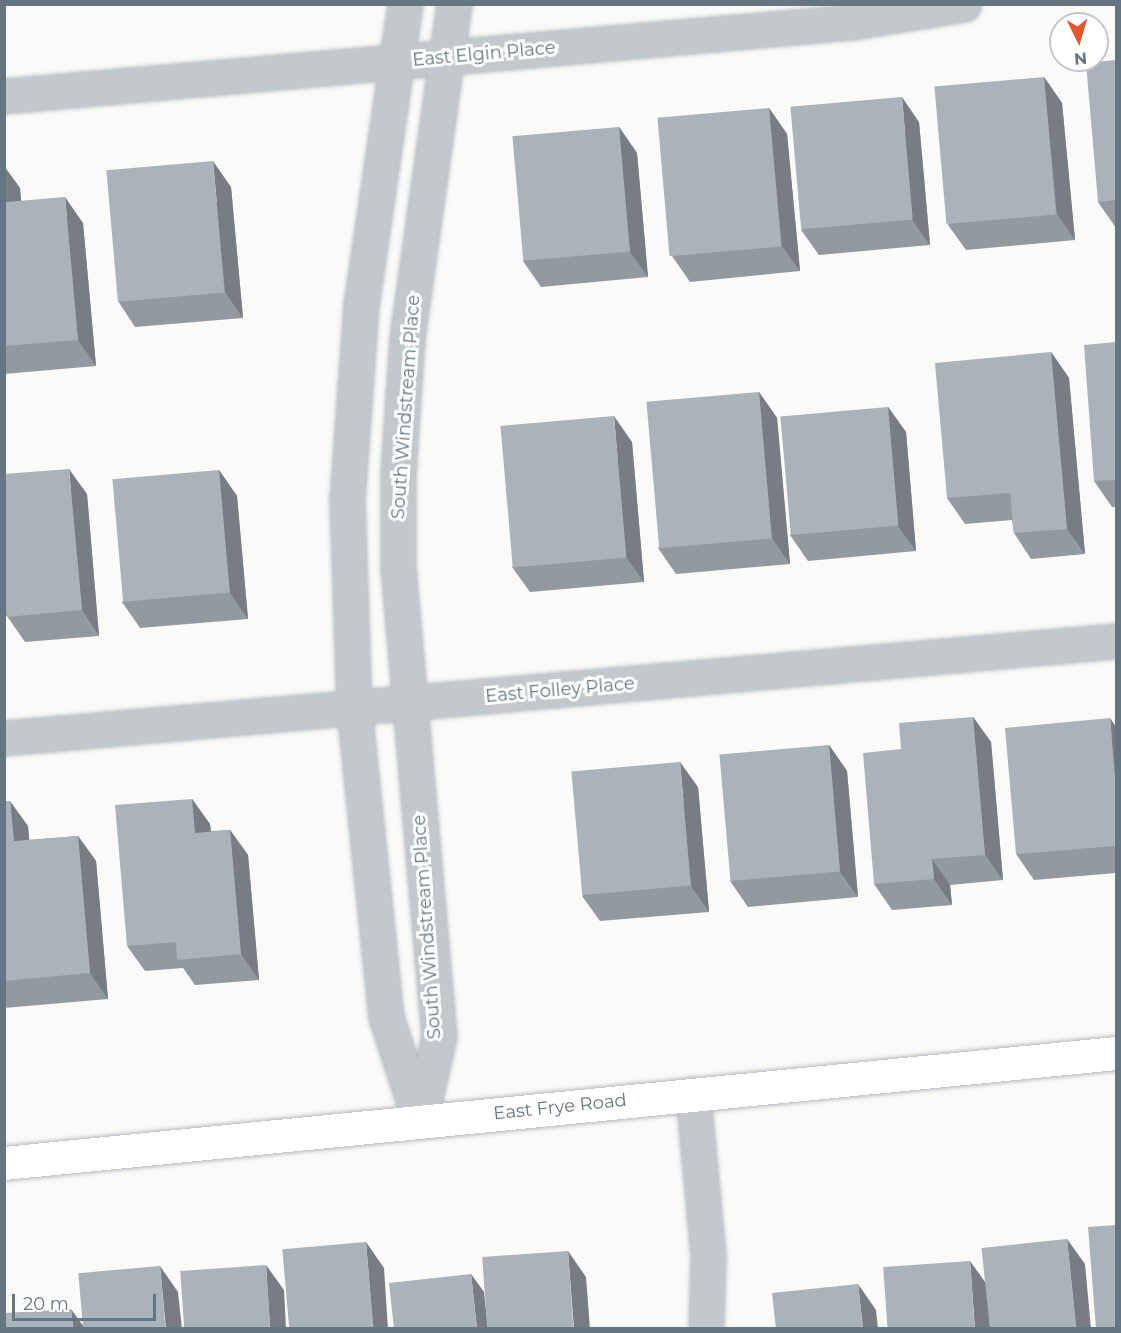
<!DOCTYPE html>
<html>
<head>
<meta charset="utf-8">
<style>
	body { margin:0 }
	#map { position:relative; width:1121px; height:1333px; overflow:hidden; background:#fafaf8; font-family:Montserrat,sans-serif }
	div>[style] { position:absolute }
	.roads { filter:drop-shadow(0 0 2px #b3babf) drop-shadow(0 0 2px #b3babf) }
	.street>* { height:33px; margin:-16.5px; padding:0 16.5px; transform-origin:16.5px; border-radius:16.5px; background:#c3c8cc }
	.secondary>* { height:33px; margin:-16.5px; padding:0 16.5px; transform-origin:16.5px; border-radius:16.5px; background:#fff }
	.wall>* { inset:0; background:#929a9f }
	.shaded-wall>* { inset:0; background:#777d82 }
	.building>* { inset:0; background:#aab3b9; transform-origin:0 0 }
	span { translate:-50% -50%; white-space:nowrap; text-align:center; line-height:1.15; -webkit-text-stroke:6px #fff; paint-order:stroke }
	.street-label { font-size:18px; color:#657683 }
	.frame { position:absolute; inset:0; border:6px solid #657683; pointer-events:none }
	.north { position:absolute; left:1049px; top:12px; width:60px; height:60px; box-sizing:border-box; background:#fff; border:2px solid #c1c8cd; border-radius:50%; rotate:175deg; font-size:16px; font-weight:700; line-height:24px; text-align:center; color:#657683 }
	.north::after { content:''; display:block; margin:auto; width:21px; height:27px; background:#e4572e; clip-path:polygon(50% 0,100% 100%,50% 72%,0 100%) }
	.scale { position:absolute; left:12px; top:1294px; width:144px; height:27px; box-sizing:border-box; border:3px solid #657683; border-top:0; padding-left:8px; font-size:18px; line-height:21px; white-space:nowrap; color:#657683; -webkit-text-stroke:4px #fff; paint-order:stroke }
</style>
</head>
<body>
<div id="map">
	<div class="roads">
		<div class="street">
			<i style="left:405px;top:4px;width:304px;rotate:98.3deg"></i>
			<i style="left:361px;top:305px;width:196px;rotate:94.1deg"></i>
			<i style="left:347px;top:500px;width:208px;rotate:88.1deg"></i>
			<i style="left:354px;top:708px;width:311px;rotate:84.1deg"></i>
			<i style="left:386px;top:1017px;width:109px;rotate:71.9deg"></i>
			<i style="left:4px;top:96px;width:851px;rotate:-4.99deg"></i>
			<i style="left:852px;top:22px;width:113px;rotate:-9.1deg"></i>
			<i style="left:4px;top:738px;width:1116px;rotate:-4.99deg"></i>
			<i style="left:693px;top:1094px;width:163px;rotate:84.7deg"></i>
			<i style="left:708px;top:1256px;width:72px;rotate:91.6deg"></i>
			<i style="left:420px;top:1121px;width:87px;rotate:-77.4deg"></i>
			<i style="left:439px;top:1036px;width:469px;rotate:-95deg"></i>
			<i style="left:398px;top:569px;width:96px;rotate:-90deg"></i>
			<i style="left:398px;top:473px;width:135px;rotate:-86.2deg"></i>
			<i style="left:407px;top:338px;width:337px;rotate:-82deg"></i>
		</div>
		<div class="secondary">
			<i style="left:4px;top:1163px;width:1117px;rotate:-5.65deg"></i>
		</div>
	</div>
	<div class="wall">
		<i style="clip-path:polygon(1116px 60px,1116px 228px,1098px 202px)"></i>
		<i style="clip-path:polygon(1044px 77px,1062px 103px,1075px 240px,966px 250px,948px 225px)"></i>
		<i style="clip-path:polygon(769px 108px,787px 134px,800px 271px,690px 282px,672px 256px)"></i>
		<i style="clip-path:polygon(919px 122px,930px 245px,819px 255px,801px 230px)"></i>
		<i style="clip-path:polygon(619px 127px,637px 153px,648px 277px,541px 287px,523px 261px)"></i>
		<i style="clip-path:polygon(4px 166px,20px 188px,21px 201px,83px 223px,96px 366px,4px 374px)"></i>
		<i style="clip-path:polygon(231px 187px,243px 318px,135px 327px,118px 301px)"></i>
		<i style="clip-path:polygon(1116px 342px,1116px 507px,1112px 507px,1094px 481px)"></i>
		<i style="clip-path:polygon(1051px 352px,1069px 378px,1085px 554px,1031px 559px,1014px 533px,1012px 520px,965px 524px,947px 498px)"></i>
		<i style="clip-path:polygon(759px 392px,777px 418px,790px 564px,676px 574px,658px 548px)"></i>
		<i style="clip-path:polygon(888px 407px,906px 432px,916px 551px,808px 561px,790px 535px)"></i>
		<i style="clip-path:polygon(632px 442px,644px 582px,530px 592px,512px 567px)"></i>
		<i style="clip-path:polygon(219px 470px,237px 496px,248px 619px,140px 628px,122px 602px)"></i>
		<i style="clip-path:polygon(4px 474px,87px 494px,99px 636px,25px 642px,7px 616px,4px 617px)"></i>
		<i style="clip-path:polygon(973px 717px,991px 742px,1003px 880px,950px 885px,952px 905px,892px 910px,874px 884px,901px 749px)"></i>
		<i style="clip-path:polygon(1116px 727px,1116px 873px,1034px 880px,1016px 854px)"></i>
		<i style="clip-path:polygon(829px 745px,847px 771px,858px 897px,748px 907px,730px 881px)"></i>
		<i style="clip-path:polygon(698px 787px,709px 912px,600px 921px,582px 896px)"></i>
		<i style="clip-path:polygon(192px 799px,210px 824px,211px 831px,230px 830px,248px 855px,259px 980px,195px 985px,183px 968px,145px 971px,127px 946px)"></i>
		<i style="clip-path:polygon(4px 801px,28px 826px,29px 840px,78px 836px,96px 861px,108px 999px,4px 1008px)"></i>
	</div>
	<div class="shaded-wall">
		<i style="clip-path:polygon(1044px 77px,1062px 103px,1075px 240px,1057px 214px)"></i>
		<i style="clip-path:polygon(902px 97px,919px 122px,930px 245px,912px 220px)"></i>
		<i style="clip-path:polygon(769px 108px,787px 134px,800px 271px,782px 246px)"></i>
		<i style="clip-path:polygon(619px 127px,637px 153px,648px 277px,630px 252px)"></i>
		<i style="clip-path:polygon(213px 161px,231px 187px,243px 318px,225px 292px)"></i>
		<i style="clip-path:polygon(4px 166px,20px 188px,23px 228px,6px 202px)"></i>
		<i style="clip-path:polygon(65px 197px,83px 223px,96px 366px,78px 340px)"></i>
		<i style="clip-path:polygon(1051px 352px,1069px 378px,1085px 554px,1067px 529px)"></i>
		<i style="clip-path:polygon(759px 392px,777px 418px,790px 564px,772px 538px)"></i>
		<i style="clip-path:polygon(888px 407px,906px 432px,916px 551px,898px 526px)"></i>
		<i style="clip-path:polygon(614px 416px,632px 442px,644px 582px,626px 557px)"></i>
		<i style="clip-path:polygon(69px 469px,87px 494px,99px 636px,82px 610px)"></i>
		<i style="clip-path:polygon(219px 470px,237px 496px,248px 619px,230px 593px)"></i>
		<i style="clip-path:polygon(973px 717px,991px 742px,1003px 880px,985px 855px)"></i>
		<i style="clip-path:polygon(1110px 718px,1116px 727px,1116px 789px)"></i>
		<i style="clip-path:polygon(829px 745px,847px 771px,858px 897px,840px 872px)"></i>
		<i style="clip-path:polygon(680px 762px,698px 787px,709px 912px,691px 886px)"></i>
		<i style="clip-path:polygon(192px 799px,210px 824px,213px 858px,195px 833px)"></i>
		<i style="clip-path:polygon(10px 801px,28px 826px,32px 867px,14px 841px)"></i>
		<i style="clip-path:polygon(230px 830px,248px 855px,259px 980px,241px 954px)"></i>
		<i style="clip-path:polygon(78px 836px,96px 861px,108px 999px,90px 973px)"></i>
		<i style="clip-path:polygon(932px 859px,950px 885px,952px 905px,934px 879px)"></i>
		<i style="clip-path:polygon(1067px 1239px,1085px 1264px,1091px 1329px,1076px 1329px)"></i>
		<i style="clip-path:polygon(366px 1242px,384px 1268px,388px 1329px,373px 1329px)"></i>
		<i style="clip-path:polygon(568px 1251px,586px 1277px,590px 1329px,574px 1329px)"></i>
		<i style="clip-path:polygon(970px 1261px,988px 1286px,991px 1329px,975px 1329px)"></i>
		<i style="clip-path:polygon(266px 1265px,284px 1290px,286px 1329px,270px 1329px)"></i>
		<i style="clip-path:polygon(160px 1266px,178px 1292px,182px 1329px,166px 1329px)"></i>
		<i style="clip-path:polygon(471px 1274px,484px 1292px,488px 1329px,477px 1329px)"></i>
		<i style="clip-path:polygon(858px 1284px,876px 1310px,878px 1329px,863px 1329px)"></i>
		<i style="clip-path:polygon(71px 1309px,84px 1327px,84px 1329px,73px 1329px)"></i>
	</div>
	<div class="building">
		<i style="clip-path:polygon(1116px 60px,1116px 200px,1098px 202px,1086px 63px)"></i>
		<i style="left:1044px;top:77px;width:138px;height:110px;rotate:85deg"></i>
		<i style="left:902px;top:97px;width:123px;height:112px;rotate:85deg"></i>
		<i style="left:769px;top:108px;width:139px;height:112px;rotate:85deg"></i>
		<i style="left:619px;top:127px;width:125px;height:107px;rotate:85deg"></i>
		<i style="left:213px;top:161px;width:132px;height:107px;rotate:85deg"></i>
		<i style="clip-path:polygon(4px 190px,6px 202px,65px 197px,78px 340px,4px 346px)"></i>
		<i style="clip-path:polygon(1116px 342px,1116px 480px,1094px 481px,1084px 345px)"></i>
		<i style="clip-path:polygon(1051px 352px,1067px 529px,1014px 533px,1010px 493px,947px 498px,935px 363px)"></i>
		<i style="left:759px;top:392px;width:147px;height:113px;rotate:85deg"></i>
		<i style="left:888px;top:407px;width:119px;height:108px;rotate:85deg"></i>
		<i style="left:614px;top:416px;width:142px;height:114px;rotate:85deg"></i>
		<i style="clip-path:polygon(69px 469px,82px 610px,7px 617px,4px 590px,4px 474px)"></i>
		<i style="left:219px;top:470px;width:123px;height:107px;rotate:85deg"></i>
		<i style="clip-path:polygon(973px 717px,985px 855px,932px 859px,934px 879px,874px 884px,863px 753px,901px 749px,899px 723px)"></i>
		<i style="clip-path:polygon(1110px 718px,1116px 789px,1116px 846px,1016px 854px,1005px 728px)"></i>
		<i style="left:829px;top:745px;width:127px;height:110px;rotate:85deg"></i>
		<i style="left:680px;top:762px;width:124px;height:109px;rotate:85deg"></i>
		<i style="clip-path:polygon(192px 799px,195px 833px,230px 830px,241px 954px,177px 960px,176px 942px,127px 946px,115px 805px)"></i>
		<i style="clip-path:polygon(4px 801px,10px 801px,14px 841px,78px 836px,90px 973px,4px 981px)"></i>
		<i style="clip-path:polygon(1116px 1225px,1116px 1329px,1096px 1329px,1088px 1227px)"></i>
		<i style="left:1067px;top:1239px;width:90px;height:86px;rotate:84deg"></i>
		<i style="left:366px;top:1242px;width:87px;height:84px;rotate:85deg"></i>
		<i style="left:568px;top:1251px;width:78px;height:86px;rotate:86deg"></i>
		<i style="left:970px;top:1261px;width:68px;height:87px;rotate:86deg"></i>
		<i style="left:266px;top:1265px;width:64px;height:86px;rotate:86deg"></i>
		<i style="left:160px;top:1266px;width:63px;height:82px;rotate:85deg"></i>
		<i style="clip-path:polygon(471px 1274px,477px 1329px,394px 1329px,389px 1283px)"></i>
		<i style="clip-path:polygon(858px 1284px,863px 1329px,776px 1329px,772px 1293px)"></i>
		<i style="clip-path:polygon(71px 1309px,73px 1329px,4px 1329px,4px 1313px)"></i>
	</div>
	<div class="street-label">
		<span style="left:484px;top:54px;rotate:-5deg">East Elgin Place</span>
		<span style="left:406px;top:407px;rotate:-86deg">South Windstream Place</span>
		<span style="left:560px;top:690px;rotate:-5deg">East Folley Place</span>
		<span style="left:427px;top:927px;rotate:-94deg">South Windstream Place</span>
		<span style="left:560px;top:1107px;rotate:-6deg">East Frye Road</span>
	</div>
	<div class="frame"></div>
	<div class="north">N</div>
	<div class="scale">20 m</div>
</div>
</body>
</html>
